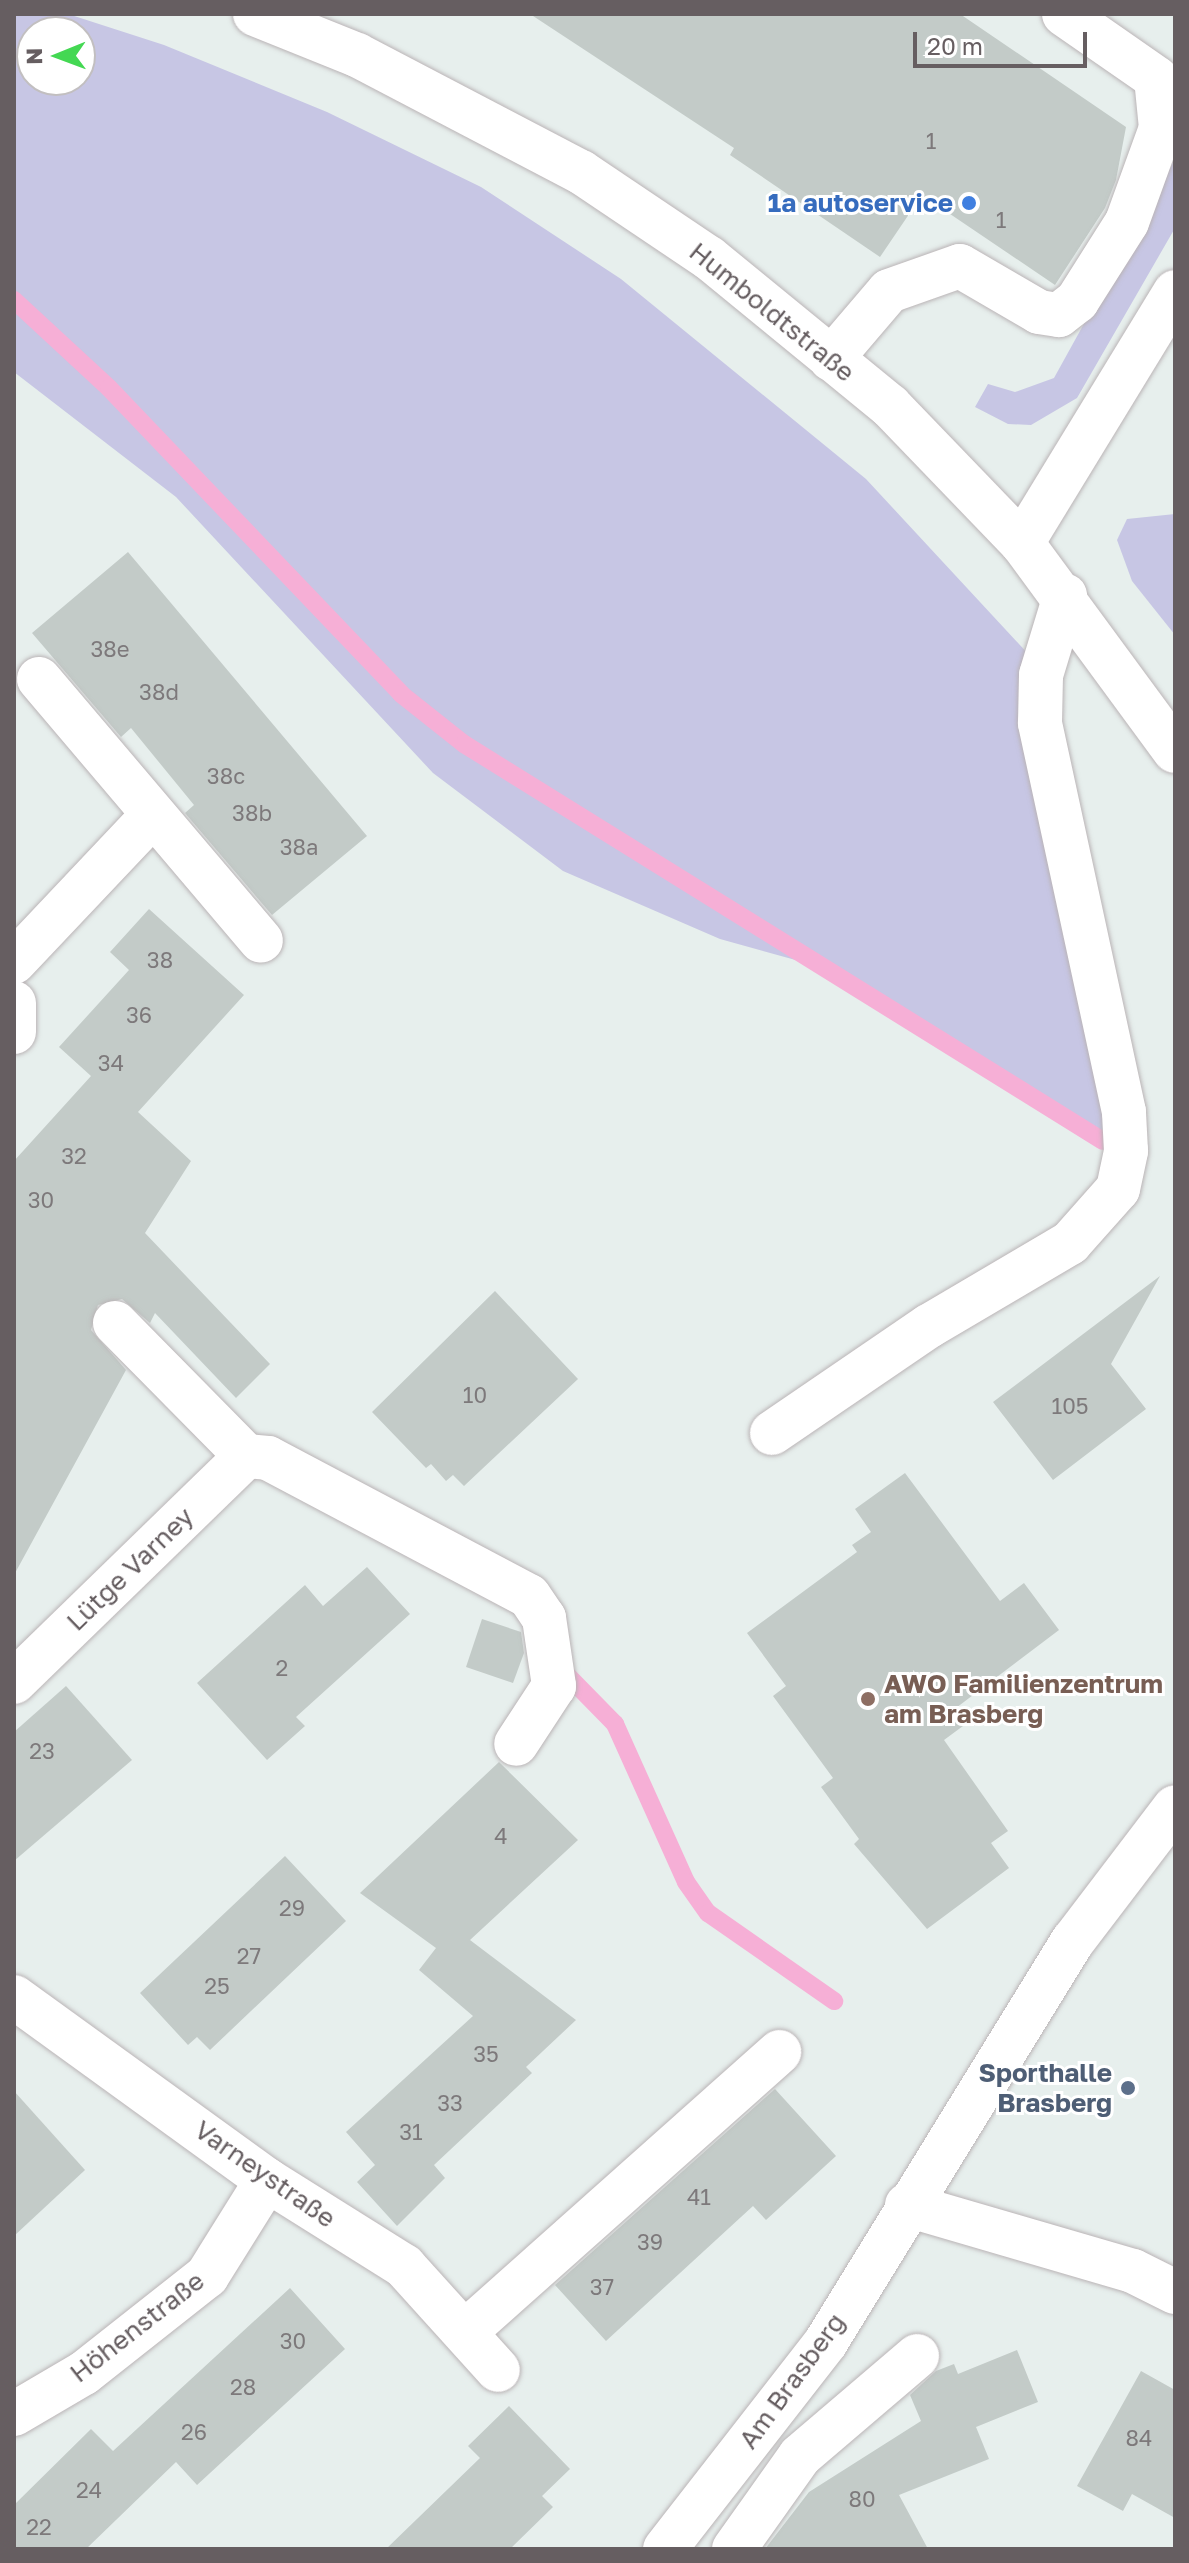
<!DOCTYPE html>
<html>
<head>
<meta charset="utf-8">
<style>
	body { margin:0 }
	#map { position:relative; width:1189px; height:2563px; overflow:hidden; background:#e7efed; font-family:"Golos Text",sans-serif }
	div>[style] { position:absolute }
	.green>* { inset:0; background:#c7c6e4 }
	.stream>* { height:18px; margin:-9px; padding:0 9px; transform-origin:9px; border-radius:9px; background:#f6afd6 }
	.building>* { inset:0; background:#c3cbc8 }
	.roads { filter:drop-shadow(0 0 2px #bab4b6) drop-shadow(0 0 2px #bab4b6) }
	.minor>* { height:44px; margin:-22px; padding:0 22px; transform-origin:22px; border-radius:22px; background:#fff }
	.dots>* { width:22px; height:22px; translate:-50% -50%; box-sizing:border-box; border:4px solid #fff; border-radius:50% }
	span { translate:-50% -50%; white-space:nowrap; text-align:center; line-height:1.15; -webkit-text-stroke:6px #fff; paint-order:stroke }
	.number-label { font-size:22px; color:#7d797b }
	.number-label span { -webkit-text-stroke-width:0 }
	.shop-label { font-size:26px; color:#366cbe; font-weight:700 }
	.right { translate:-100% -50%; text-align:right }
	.street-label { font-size:26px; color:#665e61 }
	.education-label { font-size:26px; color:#785e54; font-weight:700 }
	.left { translate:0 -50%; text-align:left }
	.service-label { font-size:26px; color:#4e5e75; font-weight:700 }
	.frame { position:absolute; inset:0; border:16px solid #665e61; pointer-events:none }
	.north { position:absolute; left:16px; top:16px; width:80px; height:80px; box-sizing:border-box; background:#fff; border:2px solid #c2bfc0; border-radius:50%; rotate:269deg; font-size:22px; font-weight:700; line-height:32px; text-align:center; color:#665e61 }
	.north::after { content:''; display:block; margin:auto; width:28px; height:36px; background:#44d853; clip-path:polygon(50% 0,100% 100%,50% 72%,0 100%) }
	.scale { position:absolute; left:913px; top:32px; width:174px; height:36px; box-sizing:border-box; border:4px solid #665e61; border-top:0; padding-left:10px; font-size:24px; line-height:28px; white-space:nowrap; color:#665e61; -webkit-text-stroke:6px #fff; paint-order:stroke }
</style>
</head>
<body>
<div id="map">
	<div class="green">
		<i style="clip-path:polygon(evenodd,14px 14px,68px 14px,164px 45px,327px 112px,481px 187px,621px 279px,866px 479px,1031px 657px,1112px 1138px,810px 964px,720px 939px,563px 871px,433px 773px,176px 497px,14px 372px,14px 14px,32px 32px,80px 32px,80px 80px,32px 80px,32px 32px)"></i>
		<i style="clip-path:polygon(1175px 159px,1175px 228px,1077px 398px,1031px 425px,1008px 424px,975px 407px,988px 384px,1015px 392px,1054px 378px)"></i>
		<i style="clip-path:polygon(1175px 514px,1175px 635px,1132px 581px,1117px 540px,1127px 519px)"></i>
	</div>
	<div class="stream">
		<i style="left:14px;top:300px;width:129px;rotate:42.8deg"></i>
		<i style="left:109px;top:388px;width:423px;rotate:46.3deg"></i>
		<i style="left:401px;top:694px;width:80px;rotate:38.4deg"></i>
		<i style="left:464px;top:744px;width:752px;rotate:31.85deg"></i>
		<i style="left:567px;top:1675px;width:69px;rotate:45.6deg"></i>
		<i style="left:615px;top:1724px;width:173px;rotate:65.8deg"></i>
		<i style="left:686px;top:1882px;width:38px;rotate:55deg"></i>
		<i style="left:708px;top:1913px;width:154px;rotate:34.9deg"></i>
	</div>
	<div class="building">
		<i style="clip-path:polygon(530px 14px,960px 14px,1126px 127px,1116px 180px,1105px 208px,1055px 285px,922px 195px,880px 257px,730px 155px,734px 148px)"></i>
		<i style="clip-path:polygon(128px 552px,367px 836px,272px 915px,185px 813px,194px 805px,131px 728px,121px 737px,32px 633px)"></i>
		<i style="clip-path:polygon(149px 909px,244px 995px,138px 1112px,191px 1161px,145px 1233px,270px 1364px,236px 1398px,155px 1313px,150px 1323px,122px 1299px,98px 1305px,91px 1330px,126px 1370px,14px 1575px,14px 1161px,91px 1076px,59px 1047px,129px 970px,110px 952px)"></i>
		<i style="clip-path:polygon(1160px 1276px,1111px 1364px,1146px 1409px,1053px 1480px,993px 1402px)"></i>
		<i style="clip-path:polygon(495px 1291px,578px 1379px,464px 1486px,453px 1475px,446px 1481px,431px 1464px,426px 1468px,372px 1412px)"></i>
		<i style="clip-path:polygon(905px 1473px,1000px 1601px,1024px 1583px,1059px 1630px,952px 1711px,963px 1726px,944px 1740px,1008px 1831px,991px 1843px,1009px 1868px,927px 1929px,854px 1844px,859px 1839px,821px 1787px,833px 1778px,773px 1696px,786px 1686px,747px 1633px,857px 1552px,852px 1545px,871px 1532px,855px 1509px)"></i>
		<i style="clip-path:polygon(367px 1567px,410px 1614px,296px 1717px,305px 1726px,267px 1760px,197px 1683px,305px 1585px,323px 1606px)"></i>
		<i style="clip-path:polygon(482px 1619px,521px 1632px,524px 1653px,513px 1683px,466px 1667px)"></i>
		<i style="clip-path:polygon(66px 1686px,132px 1760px,14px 1861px,14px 1732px)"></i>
		<i style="clip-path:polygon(499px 1762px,578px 1840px,470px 1940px,576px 2020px,526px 2067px,532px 2073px,434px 2165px,445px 2178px,397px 2226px,357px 2182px,375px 2165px,346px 2132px,473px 2016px,419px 1970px,436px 1948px,360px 1893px)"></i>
		<i style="clip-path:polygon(285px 1856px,346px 1921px,210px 2050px,197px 2037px,188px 2045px,140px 1993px)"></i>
		<i style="clip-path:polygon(775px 2089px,836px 2156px,766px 2220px,753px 2206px,606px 2341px,555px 2285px)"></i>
		<i style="clip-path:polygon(14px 2091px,85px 2170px,14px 2236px)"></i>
		<i style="clip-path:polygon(290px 2288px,345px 2349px,197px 2485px,176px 2462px,86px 2549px,14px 2549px,14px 2505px,91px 2429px,113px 2451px)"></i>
		<i style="clip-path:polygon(1017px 2350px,1038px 2402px,976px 2427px,989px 2459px,899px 2495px,928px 2549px,765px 2549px,809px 2492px,921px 2421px,910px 2395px,936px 2371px,954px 2364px,958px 2374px)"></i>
		<i style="clip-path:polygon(1141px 2371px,1175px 2390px,1175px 2518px,1132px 2494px,1123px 2511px,1077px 2486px)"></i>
		<i style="clip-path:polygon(509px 2406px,570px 2469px,542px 2496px,553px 2507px,510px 2549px,386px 2549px,480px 2458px,468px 2446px)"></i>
	</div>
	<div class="roads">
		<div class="minor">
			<i style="left:255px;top:14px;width:110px;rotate:21.9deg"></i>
			<i style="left:357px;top:55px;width:253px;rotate:27.6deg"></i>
			<i style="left:581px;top:172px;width:154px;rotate:33.9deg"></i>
			<i style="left:709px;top:258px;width:234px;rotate:39.3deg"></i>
			<i style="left:890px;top:406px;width:190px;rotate:46.1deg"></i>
			<i style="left:1022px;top:543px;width:258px;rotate:53.7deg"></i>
			<i style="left:831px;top:359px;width:89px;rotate:-49.5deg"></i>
			<i style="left:889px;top:291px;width:75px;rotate:-19.4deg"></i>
			<i style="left:960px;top:266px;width:91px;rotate:30.2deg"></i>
			<i style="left:1039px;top:312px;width:20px;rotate:9deg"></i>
			<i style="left:1059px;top:315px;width:23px;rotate:-38deg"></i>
			<i style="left:1077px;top:301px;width:93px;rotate:-57.7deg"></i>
			<i style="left:1127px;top:222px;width:100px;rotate:-70.1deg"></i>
			<i style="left:1161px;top:128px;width:50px;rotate:-95.7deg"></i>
			<i style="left:1156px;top:78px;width:112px;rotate:-145.2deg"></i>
			<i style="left:1022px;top:543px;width:294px;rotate:-58.6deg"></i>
			<i style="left:39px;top:679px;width:343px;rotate:49.7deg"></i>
			<i style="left:14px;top:962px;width:202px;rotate:-46.6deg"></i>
			<i style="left:14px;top:1003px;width:29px;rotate:90deg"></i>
			<i style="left:115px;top:1323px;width:187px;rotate:45.4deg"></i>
			<i style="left:246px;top:1456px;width:22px;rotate:5deg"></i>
			<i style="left:268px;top:1458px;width:295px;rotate:27.9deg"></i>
			<i style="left:529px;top:1596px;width:27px;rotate:56deg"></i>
			<i style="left:544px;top:1618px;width:69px;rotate:81.6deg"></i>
			<i style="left:554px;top:1686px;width:69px;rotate:123.2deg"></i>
			<i style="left:772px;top:1433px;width:190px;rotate:-34.3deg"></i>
			<i style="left:929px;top:1326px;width:164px;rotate:-30.5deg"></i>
			<i style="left:1070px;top:1243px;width:72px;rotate:-48.4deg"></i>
			<i style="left:1118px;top:1189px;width:39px;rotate:-78deg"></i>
			<i style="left:1126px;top:1151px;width:39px;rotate:-93deg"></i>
			<i style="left:1124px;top:1112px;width:398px;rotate:-102.2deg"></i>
			<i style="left:1040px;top:723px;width:48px;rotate:-88.8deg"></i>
			<i style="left:1041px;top:675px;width:83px;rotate:-73.1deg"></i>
			<i style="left:14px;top:1682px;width:324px;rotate:-44.2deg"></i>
			<i style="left:14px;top:1997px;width:312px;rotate:35.9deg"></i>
			<i style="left:267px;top:2180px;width:162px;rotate:32.1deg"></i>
			<i style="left:404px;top:2266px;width:140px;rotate:47.9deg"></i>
			<i style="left:907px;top:2205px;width:235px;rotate:16.3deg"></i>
			<i style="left:1133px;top:2271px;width:47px;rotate:26.6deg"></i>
			<i style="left:465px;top:2332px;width:421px;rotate:-41.7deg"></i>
			<i style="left:14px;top:2414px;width:81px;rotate:-30.4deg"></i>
			<i style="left:84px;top:2373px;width:157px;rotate:-38.3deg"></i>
			<i style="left:207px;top:2276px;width:113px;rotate:-58deg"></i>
			<i style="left:665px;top:2549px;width:262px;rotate:-52.1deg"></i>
			<i style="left:826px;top:2342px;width:471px;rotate:-58.4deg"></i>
			<i style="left:1073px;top:1941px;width:168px;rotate:-52.7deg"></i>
			<i style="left:734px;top:2549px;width:114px;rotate:-54.6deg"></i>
			<i style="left:800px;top:2456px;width:154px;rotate:-40.5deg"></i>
		</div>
	</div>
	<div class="dots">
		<i style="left:969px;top:203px;background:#3f7fe0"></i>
		<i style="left:868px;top:1699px;background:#8d6e63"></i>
		<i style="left:1128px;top:2088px;background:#5c6f8a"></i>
	</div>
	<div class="number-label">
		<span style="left:931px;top:141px">1</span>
		<span style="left:1001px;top:220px">1</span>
		<span style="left:110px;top:649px">38e</span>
		<span style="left:159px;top:692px">38d</span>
		<span style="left:226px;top:776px">38c</span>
		<span style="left:252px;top:813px">38b</span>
		<span style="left:299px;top:847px">38a</span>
		<span style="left:160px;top:960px">38</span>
		<span style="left:139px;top:1015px">36</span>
		<span style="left:111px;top:1063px">34</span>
		<span style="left:74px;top:1156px">32</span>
		<span style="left:41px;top:1200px">30</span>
		<span style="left:475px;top:1395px">10</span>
		<span style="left:1070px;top:1406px">105</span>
		<span style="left:282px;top:1668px">2</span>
		<span style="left:42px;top:1751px">23</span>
		<span style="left:501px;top:1836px">4</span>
		<span style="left:292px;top:1908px">29</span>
		<span style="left:249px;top:1956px">27</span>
		<span style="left:217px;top:1986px">25</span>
		<span style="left:486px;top:2054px">35</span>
		<span style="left:450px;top:2103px">33</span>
		<span style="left:411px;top:2132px">31</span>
		<span style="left:699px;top:2197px">41</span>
		<span style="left:650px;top:2242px">39</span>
		<span style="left:602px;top:2287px">37</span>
		<span style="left:293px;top:2341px">30</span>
		<span style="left:243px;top:2387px">28</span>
		<span style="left:194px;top:2432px">26</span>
		<span style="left:1139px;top:2438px">84</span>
		<span style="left:89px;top:2490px">24</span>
		<span style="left:862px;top:2499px">80</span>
		<span style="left:39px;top:2527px">22</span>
	</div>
	<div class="shop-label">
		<span class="right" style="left:953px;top:203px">1a autoservice</span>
	</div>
	<div class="street-label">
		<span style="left:772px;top:312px;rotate:39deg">Humboldtstraße</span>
		<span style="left:130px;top:1569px;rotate:-44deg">Lütge Varney</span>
		<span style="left:265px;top:2174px;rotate:35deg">Varneystraße</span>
		<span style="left:137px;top:2327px;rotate:-38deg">Höhenstraße</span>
		<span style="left:792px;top:2381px;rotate:-54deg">Am Brasberg</span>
	</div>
	<div class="education-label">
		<span class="left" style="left:884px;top:1699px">AWO Familienzentrum<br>am Brasberg</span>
	</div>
	<div class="service-label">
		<span class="right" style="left:1112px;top:2088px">Sporthalle<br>Brasberg</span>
	</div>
	<div class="frame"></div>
	<div class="north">N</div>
	<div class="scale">20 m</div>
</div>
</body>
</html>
